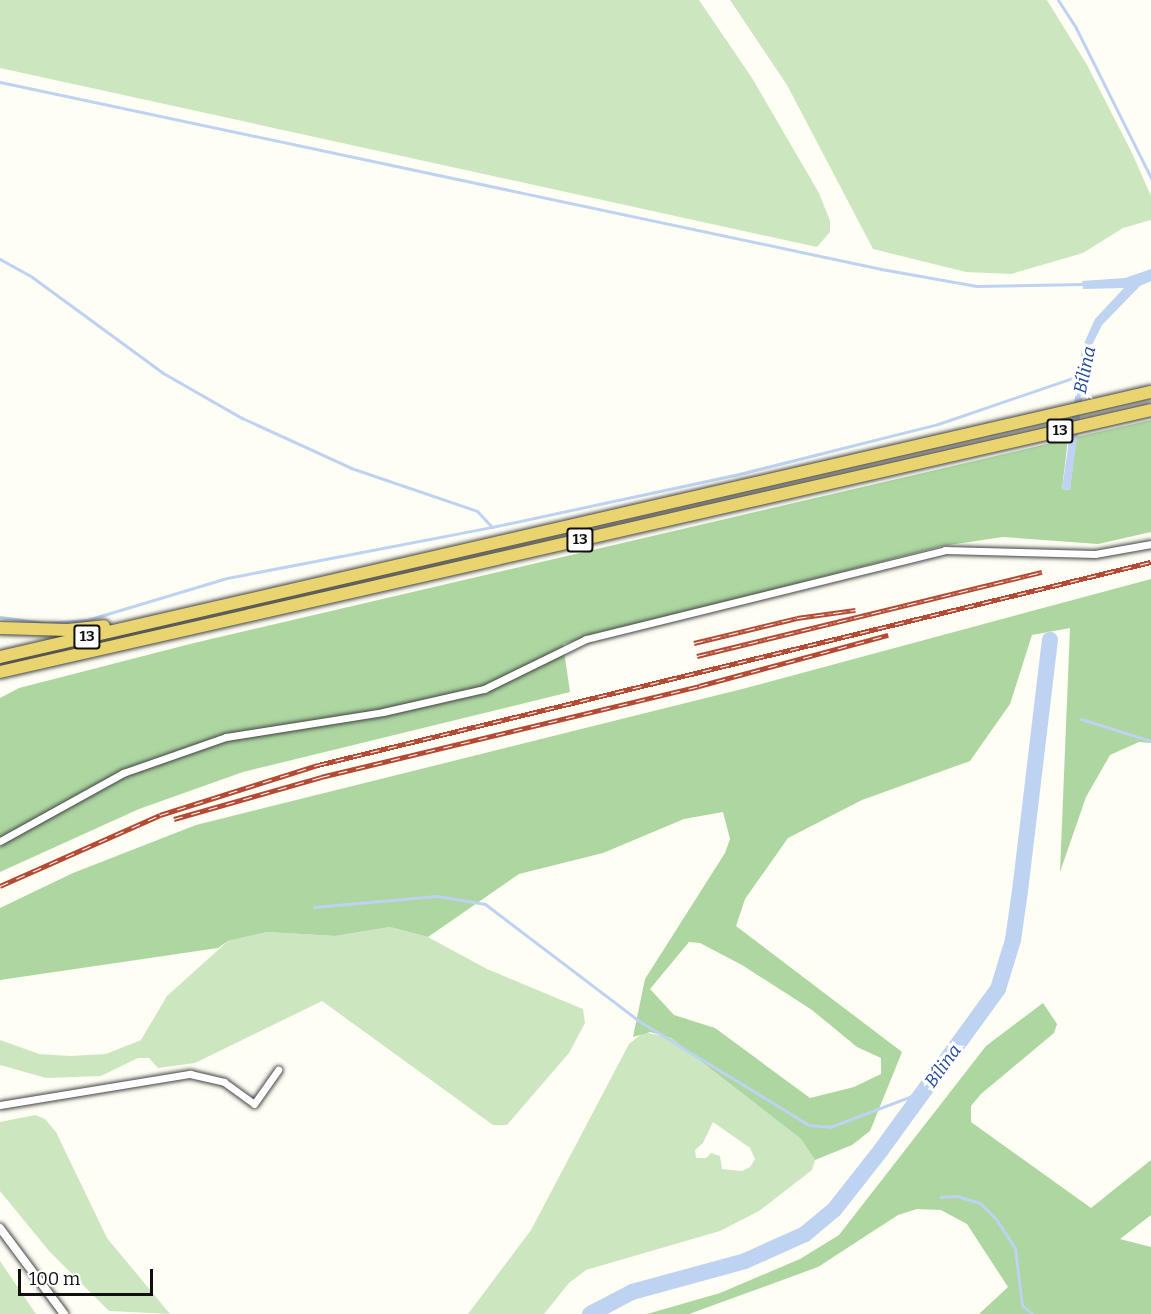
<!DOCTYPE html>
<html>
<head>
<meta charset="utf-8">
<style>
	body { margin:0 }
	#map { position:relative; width:1151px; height:1314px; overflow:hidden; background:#fefef5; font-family:Bitter,serif }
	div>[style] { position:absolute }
	.green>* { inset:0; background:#cce7c0 }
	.forest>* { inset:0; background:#add6a1 }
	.water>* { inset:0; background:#bed2f1 }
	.stream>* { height:3px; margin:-1.5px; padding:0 1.5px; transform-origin:1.5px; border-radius:1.5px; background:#bed2f1 }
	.river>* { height:16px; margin:-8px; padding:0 8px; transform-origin:8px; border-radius:8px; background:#bed2f1 }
	.roads { filter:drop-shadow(0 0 2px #434343) drop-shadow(0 0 2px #434343) }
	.minor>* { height:7px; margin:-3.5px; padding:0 3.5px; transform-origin:3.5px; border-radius:3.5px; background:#fff }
	.tertiary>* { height:8px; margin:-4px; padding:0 4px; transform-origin:4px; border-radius:4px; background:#fff }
	.trunk>* { height:12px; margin:-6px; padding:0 6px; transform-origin:6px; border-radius:6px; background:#ead470 }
	.rail>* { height:5px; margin-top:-2.5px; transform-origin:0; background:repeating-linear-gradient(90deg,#fff 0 9px,#b54a34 0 18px); box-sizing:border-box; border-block:2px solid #b54a34 }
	span { translate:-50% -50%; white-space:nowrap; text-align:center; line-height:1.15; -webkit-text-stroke:6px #fff; paint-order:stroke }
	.shield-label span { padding:2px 4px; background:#fff; border:2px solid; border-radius:4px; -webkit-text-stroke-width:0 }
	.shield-label { font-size:15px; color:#101010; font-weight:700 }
	.water-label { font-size:18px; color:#244b98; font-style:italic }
	.scale { position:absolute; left:18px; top:1269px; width:135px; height:27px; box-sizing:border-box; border:3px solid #101010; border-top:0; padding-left:8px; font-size:18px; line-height:21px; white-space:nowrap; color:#101010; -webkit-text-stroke:4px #fff; paint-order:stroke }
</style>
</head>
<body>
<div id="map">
	<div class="green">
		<i style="clip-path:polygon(0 0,699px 0,752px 78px,819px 193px,830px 221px,830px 232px,817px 247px,0 68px)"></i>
		<i style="clip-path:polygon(730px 0,1047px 0,1087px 65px,1132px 153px,1151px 196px,1151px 220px,1123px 228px,1083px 253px,1011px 274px,966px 272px,873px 249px,787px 85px)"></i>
		<i style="clip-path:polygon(390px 927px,428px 937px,487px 969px,583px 1009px,585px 1023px,569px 1053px,507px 1125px,493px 1125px,322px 1001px,195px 1063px,158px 1068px,149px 1058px,138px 1058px,101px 1076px,46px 1078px,0 1065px,0 1040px,39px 1054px,70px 1056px,106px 1054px,141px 1040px,167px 996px,228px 941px,267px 932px,335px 936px)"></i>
		<i style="clip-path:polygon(evenodd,644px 1032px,671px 1038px,801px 1139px,815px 1160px,812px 1170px,759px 1211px,720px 1231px,586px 1270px,569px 1283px,544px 1314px,468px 1314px,531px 1230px,629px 1044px,644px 1032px,713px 1122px,750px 1148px,755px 1159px,750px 1167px,742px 1171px,722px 1169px,720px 1156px,711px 1153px,706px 1158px,696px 1158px,695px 1150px,703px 1143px,713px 1122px)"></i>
		<i style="clip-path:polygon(35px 1115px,45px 1119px,56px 1132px,107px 1238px,170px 1314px,109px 1311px,49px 1251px,0 1191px,0 1122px)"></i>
		<i style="clip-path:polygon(0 1261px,36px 1314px,0 1314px)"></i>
	</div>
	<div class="forest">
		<i style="clip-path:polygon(1151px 420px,1151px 532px,1098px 544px,1003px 537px,942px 546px,563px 644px,570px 692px,243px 772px,139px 809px,0 872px,0 698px,19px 688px,194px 643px,1068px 439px,1062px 489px,1070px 490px,1076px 437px)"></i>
		<i style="clip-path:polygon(evenodd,1151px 579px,1151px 743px,1139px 742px,1110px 755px,1086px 797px,1060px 872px,1070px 628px,1032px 635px,1010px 704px,970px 761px,862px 800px,788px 838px,745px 899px,736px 926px,902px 1052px,870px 1131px,852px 1145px,815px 1160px,801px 1139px,671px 1038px,650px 1032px,633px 1037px,645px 979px,725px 853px,730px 839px,723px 812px,684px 819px,603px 853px,519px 874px,428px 937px,390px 927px,335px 936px,267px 932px,228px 941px,218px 948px,0 980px,0 908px,73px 873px,196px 825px,746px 688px,1151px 579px,689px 942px,700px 943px,742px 965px,812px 1010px,857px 1047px,881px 1058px,881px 1074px,854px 1087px,810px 1098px,715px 1028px,674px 1015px,650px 989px,689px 942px)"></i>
		<i style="clip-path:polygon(1043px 1003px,1057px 1024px,1054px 1033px,981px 1094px,971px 1106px,971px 1122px,1091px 1208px,1151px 1160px,1151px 1215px,1120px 1239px,1151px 1247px,1151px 1314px,979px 1314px,1008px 1287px,967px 1224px,941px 1210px,917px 1209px,898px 1215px,818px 1267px,689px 1314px,647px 1314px,720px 1293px,800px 1259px,839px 1235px,986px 1046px)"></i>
	</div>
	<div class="water">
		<i style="clip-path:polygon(1151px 269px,1151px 281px,1140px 286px,1102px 325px,1089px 351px,1070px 490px,1062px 489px,1082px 348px,1095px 319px,1124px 288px,1083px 289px,1082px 281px,1125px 278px)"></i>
	</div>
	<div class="stream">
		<i style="left:1058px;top:0;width:33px;rotate:57deg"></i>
		<i style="left:1076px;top:28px;width:168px;rotate:63.4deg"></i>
		<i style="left:0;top:82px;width:901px;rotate:11.98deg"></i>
		<i style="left:881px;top:269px;width:97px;rotate:10.1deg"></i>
		<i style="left:976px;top:286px;width:108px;rotate:-1.1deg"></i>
		<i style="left:0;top:259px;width:37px;rotate:29deg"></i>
		<i style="left:32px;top:277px;width:162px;rotate:36.2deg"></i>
		<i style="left:163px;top:373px;width:91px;rotate:29.7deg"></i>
		<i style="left:242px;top:418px;width:120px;rotate:24.6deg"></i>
		<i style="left:351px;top:468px;width:133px;rotate:18.8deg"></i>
		<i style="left:477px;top:511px;width:22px;rotate:47deg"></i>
		<i style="left:492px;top:527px;width:249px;rotate:-12.1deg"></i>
		<i style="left:735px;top:475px;width:209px;rotate:-14.1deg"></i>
		<i style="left:938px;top:424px;width:148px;rotate:-18.9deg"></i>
		<i style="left:0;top:617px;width:46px;rotate:7.4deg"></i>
		<i style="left:46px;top:623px;width:41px;rotate:-4.2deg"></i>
		<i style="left:87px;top:620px;width:146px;rotate:-16.7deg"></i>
		<i style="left:227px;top:578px;width:269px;rotate:-10.9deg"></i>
		<i style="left:1081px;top:719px;width:73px;rotate:17.4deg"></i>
		<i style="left:314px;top:907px;width:123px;rotate:-5.1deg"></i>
		<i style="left:437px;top:896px;width:49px;rotate:9.5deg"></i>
		<i style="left:485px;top:904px;width:193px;rotate:37.2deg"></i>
		<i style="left:639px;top:1021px;width:199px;rotate:31.5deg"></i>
		<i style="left:809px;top:1125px;width:21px;rotate:5deg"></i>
		<i style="left:830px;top:1127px;width:102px;rotate:-20.8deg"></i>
		<i style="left:941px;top:1197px;width:16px;rotate:-4deg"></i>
		<i style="left:957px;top:1196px;width:24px;rotate:17deg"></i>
		<i style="left:980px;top:1203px;width:23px;rotate:45deg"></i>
		<i style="left:996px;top:1219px;width:35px;rotate:57deg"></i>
		<i style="left:1015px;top:1248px;width:57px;rotate:83deg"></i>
		<i style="left:1022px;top:1305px;width:13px;rotate:42deg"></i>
	</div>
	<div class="river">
		<i style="left:590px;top:1314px;width:47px;rotate:-27.6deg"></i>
		<i style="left:632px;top:1292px;width:117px;rotate:-15.3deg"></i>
		<i style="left:745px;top:1261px;width:66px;rotate:-24.2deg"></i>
		<i style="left:805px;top:1234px;width:38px;rotate:-40deg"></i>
		<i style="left:834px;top:1210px;width:76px;rotate:-51.9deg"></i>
		<i style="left:881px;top:1150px;width:199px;rotate:-54deg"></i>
		<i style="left:998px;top:989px;width:51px;rotate:-73deg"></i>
		<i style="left:1013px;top:940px;width:49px;rotate:-81.9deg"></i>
		<i style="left:1020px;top:891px;width:253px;rotate:-83.2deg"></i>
	</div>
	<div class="roads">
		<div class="minor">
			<i style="left:0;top:841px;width:141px;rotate:-28.9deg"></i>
			<i style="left:123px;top:773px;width:109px;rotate:-19.3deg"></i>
			<i style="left:226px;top:737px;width:159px;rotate:-9deg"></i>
			<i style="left:383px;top:712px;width:104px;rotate:-12.8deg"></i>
			<i style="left:484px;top:689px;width:114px;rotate:-26.1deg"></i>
			<i style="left:586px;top:639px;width:370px;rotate:-13.9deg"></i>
			<i style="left:945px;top:550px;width:150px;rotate:1.5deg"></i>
			<i style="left:1095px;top:554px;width:57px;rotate:-10.1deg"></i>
			<i style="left:0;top:1105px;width:193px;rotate:-9.3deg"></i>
			<i style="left:190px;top:1074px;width:35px;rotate:13deg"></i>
			<i style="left:224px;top:1082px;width:37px;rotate:36deg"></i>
			<i style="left:254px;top:1104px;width:42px;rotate:-54.8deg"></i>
		</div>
		<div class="tertiary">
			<i style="left:0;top:1228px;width:107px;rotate:53.3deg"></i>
		</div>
		<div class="trunk">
			<i style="left:0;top:628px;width:68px;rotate:1.7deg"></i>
			<i style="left:68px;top:630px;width:36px;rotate:-6deg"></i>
			<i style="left:0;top:657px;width:1181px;rotate:-12.97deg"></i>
			<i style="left:0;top:672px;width:1180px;rotate:-12.82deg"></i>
		</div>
	</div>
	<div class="rail">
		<i style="left:694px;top:643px;width:106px;rotate:-13.6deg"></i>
		<i style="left:797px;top:618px;width:59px;rotate:-7.9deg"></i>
		<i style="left:697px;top:656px;width:355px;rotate:-13.7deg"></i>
		<i style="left:174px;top:819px;width:153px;rotate:-15.9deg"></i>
		<i style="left:321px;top:777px;width:389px;rotate:-13.5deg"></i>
		<i style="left:699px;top:686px;width:196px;rotate:-15.1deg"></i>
		<i style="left:0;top:886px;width:175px;rotate:-23.9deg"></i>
		<i style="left:160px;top:815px;width:166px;rotate:-17.6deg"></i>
		<i style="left:318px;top:765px;width:857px;rotate:-13.7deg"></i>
	</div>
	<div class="shield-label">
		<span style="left:1060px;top:431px">13</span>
		<span style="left:580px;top:540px">13</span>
		<span style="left:87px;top:637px">13</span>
	</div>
	<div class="water-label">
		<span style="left:1085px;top:370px;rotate:-78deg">Bílina</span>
		<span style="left:943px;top:1066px;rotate:-54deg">Bílina</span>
	</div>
	<div class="scale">100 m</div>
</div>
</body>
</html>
